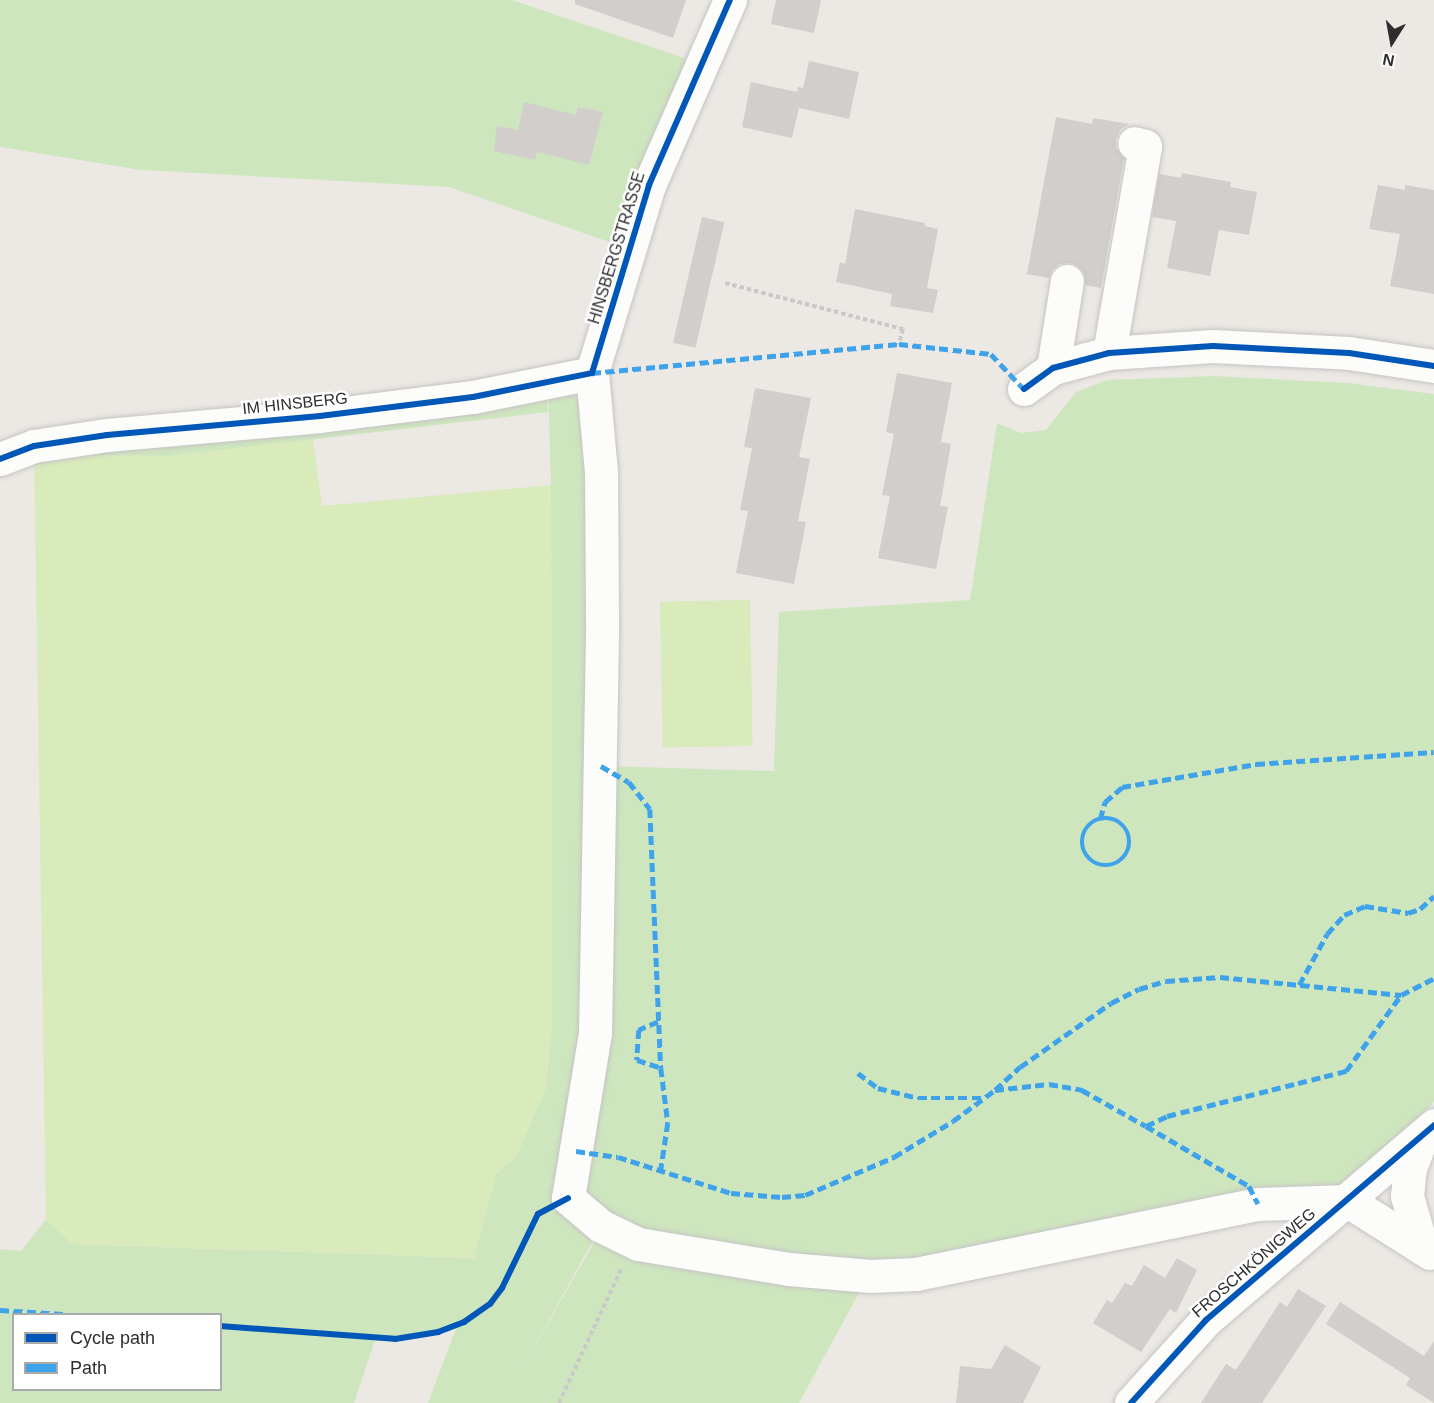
<!DOCTYPE html>
<html>
<head>
<meta charset="utf-8">
<style>
	body { margin:0 }
	#map { position:relative; width:1434px; height:1403px; overflow:hidden; background:#ece8e4; font-family:Helvetica,sans-serif }
	div>[style] { position:absolute }
	.green>* { inset:0; background:#cee6be }
	.pitch>* { inset:0; background:#d9eabb; transform-origin:0 0 }
	.building>* { inset:0; background:#d1cecb; transform-origin:0 0 }
	.path>* { height:4px; margin-top:-2px; transform-origin:0; background:repeating-linear-gradient(90deg,#c9c9c8 0 4.5px,transparent 0 7.5px) }
	.roads { filter:drop-shadow(0 0 2px #c5c4c5) drop-shadow(0 0 2px #c5c4c5) }
	.minor>* { height:33px; margin:-16.5px; padding:0 16.5px; transform-origin:16.5px; border-radius:16.5px; background:#fcfcfb }
	.quiet>* { height:4.5px; margin-top:-2.25px; transform-origin:0; background:repeating-linear-gradient(90deg,#3ea3eb 0 9px,transparent 0 13.5px) }
	.quiet>.ring { margin:-2.25px; padding:0; box-sizing:content-box; background:none; border:4.5px solid #3ea3eb; border-radius:50% }
	.cycleway>* { height:6px; margin:-3px; padding:0 3px; transform-origin:3px; border-radius:3px; background:#0057b8 }
	span { translate:-50% -50%; white-space:nowrap; text-align:center; line-height:1.15; -webkit-text-stroke:5px #fff; paint-order:stroke }
	.street-label { font-size:16px; color:#2e2e2e }
	.legend { position:absolute; left:12px; top:1313px; width:210px; height:78px; box-sizing:border-box; background:#fff; border:2px solid #ababab; margin:0; padding:8px 10px; list-style:none; font-size:18px; color:#2e2e2e }
	.legend li { display:flex; align-items:center; gap:12px; height:30px }
	.legend b { width:30px; border:2px solid #ababab }
	.north { position:absolute; left:1362px; top:12px; width:60px; height:60px; -webkit-text-stroke:4px #fff; paint-order:stroke; rotate:191deg; font-size:16px; font-weight:700; line-height:24px; text-align:center; color:#2e2e2e }
	.north::after { content:''; display:block; margin:auto; width:21px; height:27px; background:#2e2e2e; clip-path:polygon(50% 0,100% 100%,50% 72%,0 100%) }
</style>
</head>
<body>
<div id="map">
	<div class="green">
		<i style="clip-path:polygon(0 0,512px 0,702px 64px,630px 249px,449px 187px,141px 170px,0 147px)"></i>
		<i style="clip-path:polygon(evenodd,1214px 376px,1348px 383px,1434px 394px,1434px 1102px,1347px 1192px,1246px 1204px,1043px 1245px,895px 1266px,754px 1263px,601px 1226px,521px 1371px,602px 1228px,633px 1243px,753px 1268px,867px 1278px,799px 1403px,428px 1403px,458px 1323px,438px 1332px,394px 1342px,375px 1340px,354px 1403px,0 1403px,0 1249px,21px 1251px,46px 1219px,72px 1244px,474px 1258px,496px 1174px,516px 1157px,546px 1087px,552px 1026px,551px 485px,548px 383px,586px 403px,603px 766px,774px 771px,779px 612px,970px 600px,997px 423px,1021px 433px,1046px 430px,1076px 392px,1107px 380px,1214px 376px,14px 1314px,220px 1314px,220px 1390px,14px 1390px,14px 1314px)"></i>
		<i style="clip-path:polygon(547px 383px,548px 412px,170px 456px,34px 455px)"></i>
	</div>
	<div class="pitch">
		<i style="clip-path:polygon(313px 439px,322px 506px,551px 485px,552px 1026px,546px 1087px,516px 1157px,496px 1174px,474px 1258px,72px 1244px,46px 1219px,34px 455px,170px 456px)"></i>
		<i style="left:750px;top:600px;width:146px;height:90px;rotate:89deg"></i>
	</div>
	<div class="building">
		<i style="clip-path:polygon(575px 0,686px 0,673px 38px,575px 4px)"></i>
		<i style="clip-path:polygon(776px 0,821px 0,814px 33px,771px 24px)"></i>
		<i style="clip-path:polygon(809px 61px,859px 72px,849px 119px,799px 108px,792px 138px,742px 127px,751px 82px,797px 92px,798px 87px,803px 88px)"></i>
		<i style="clip-path:polygon(524px 102px,576px 115px,578px 107px,603px 112px,589px 165px,537px 152px,535px 160px,494px 151px,497px 126px,518px 130px)"></i>
		<i style="clip-path:polygon(1056px 117px,1092px 124px,1093px 118px,1129px 124px,1120px 130px,1116px 139px,1116px 148px,1124px 158px,1101px 288px,1085px 285px,1084px 274px,1078px 266px,1071px 263px,1060px 264px,1052px 270px,1049px 278px,1027px 274px)"></i>
		<i style="clip-path:polygon(1182px 173px,1231px 182px,1230px 187px,1257px 192px,1249px 235px,1219px 230px,1210px 276px,1167px 268px,1176px 221px,1152px 217px,1159px 174px,1181px 178px)"></i>
		<i style="clip-path:polygon(1378px 185px,1405px 190px,1405px 185px,1434px 190px,1434px 294px,1390px 286px,1400px 234px,1369px 229px)"></i>
		<i style="clip-path:polygon(855px 209px,925px 223px,925px 226px,938px 229px,927px 288px,938px 290px,933px 313px,890px 306px,892px 294px,836px 282px,840px 262px,845px 264px)"></i>
		<i style="left:702px;top:217px;width:23px;height:129px;rotate:13deg"></i>
		<i style="clip-path:polygon(897px 373px,952px 383px,941px 442px,951px 444px,940px 506px,948px 507px,936px 569px,878px 558px,890px 496px,882px 495px,894px 434px,886px 432px)"></i>
		<i style="clip-path:polygon(755px 388px,811px 398px,799px 457px,810px 459px,798px 521px,806px 522px,794px 584px,736px 573px,748px 511px,740px 510px,752px 448px,744px 447px)"></i>
		<i style="clip-path:polygon(1177px 1258px,1197px 1270px,1176px 1313px,1170px 1309px,1141px 1352px,1093px 1323px,1107px 1300px,1112px 1303px,1125px 1283px,1132px 1286px,1144px 1265px,1165px 1278px)"></i>
		<i style="clip-path:polygon(1298px 1289px,1326px 1306px,1262px 1403px,1201px 1403px,1226px 1364px,1236px 1370px,1280px 1302px,1287px 1307px)"></i>
		<i style="clip-path:polygon(1340px 1302px,1424px 1356px,1434px 1341px,1434px 1403px,1406px 1385px,1410px 1378px,1326px 1324px)"></i>
		<i style="clip-path:polygon(1005px 1345px,1041px 1367px,1023px 1403px,956px 1403px,960px 1366px,991px 1369px)"></i>
	</div>
	<div class="path">
		<i style="left:725px;top:283px;width:184px;rotate:14.5deg"></i>
		<i style="left:903px;top:329px;width:16px;rotate:105deg"></i>
		<i style="left:559px;top:1403px;width:150px;rotate:-65.1deg"></i>
	</div>
	<div class="roads">
		<div class="minor">
			<i style="left:730px;top:0;width:202px;rotate:113.6deg"></i>
			<i style="left:649px;top:185px;width:196px;rotate:106.9deg"></i>
			<i style="left:592px;top:373px;width:98px;rotate:84.8deg"></i>
			<i style="left:601px;top:471px;width:163px;rotate:89.6deg"></i>
			<i style="left:602px;top:634px;width:399px;rotate:91deg"></i>
			<i style="left:595px;top:1033px;width:167px;rotate:99.3deg"></i>
			<i style="left:568px;top:1198px;width:43px;rotate:40.3deg"></i>
			<i style="left:601px;top:1226px;width:41px;rotate:25.9deg"></i>
			<i style="left:638px;top:1244px;width:153px;rotate:9.4deg"></i>
			<i style="left:789px;top:1269px;width:82px;rotate:4.9deg"></i>
			<i style="left:871px;top:1276px;width:45px;rotate:-2.5deg"></i>
			<i style="left:916px;top:1274px;width:349px;rotate:-11.6deg"></i>
			<i style="left:1258px;top:1204px;width:90px;rotate:-1.9deg"></i>
			<i style="left:1109px;top:353px;width:210px;rotate:-80.1deg"></i>
			<i style="left:1145px;top:146px;width:11px;rotate:-165deg"></i>
			<i style="left:1053px;top:368px;width:88px;rotate:-80.9deg"></i>
			<i style="left:1024px;top:389px;width:36px;rotate:-36deg"></i>
			<i style="left:1053px;top:368px;width:58px;rotate:-15deg"></i>
			<i style="left:1109px;top:353px;width:104px;rotate:-3.9deg"></i>
			<i style="left:1213px;top:346px;width:136px;rotate:2.9deg"></i>
			<i style="left:1349px;top:353px;width:86px;rotate:8.7deg"></i>
			<i style="left:0;top:459px;width:36px;rotate:-21deg"></i>
			<i style="left:34px;top:446px;width:74px;rotate:-8.6deg"></i>
			<i style="left:107px;top:435px;width:214px;rotate:-5.1deg"></i>
			<i style="left:320px;top:416px;width:154px;rotate:-7.1deg"></i>
			<i style="left:473px;top:397px;width:121px;rotate:-11.4deg"></i>
			<i style="left:1348px;top:1201px;width:97px;rotate:32.4deg"></i>
			<i style="left:1422px;top:1248px;width:54px;rotate:-106.1deg"></i>
			<i style="left:1407px;top:1196px;width:28px;rotate:-84deg"></i>
			<i style="left:1410px;top:1168px;width:33px;rotate:-69deg"></i>
			<i style="left:1131px;top:1403px;width:112px;rotate:-47.9deg"></i>
			<i style="left:1206px;top:1320px;width:300px;rotate:-40.5deg"></i>
		</div>
	</div>
	<div class="quiet">
		<i style="left:592px;top:373px;width:308px;rotate:-5.4deg"></i>
		<i style="left:899px;top:344px;width:93px;rotate:6.2deg"></i>
		<i style="left:991px;top:354px;width:48px;rotate:46.7deg"></i>
		<i style="left:601px;top:766px;width:32px;rotate:30deg"></i>
		<i style="left:629px;top:782px;width:34px;rotate:52deg"></i>
		<i style="left:650px;top:809px;width:259px;rotate:87.6deg"></i>
		<i style="left:661px;top:1068px;width:55px;rotate:82.7deg"></i>
		<i style="left:668px;top:1123px;width:48px;rotate:98.5deg"></i>
		<i class="ring" style="left:1082px;top:818px;width:43.5px;height:43.5px"></i>
		<i style="left:1100px;top:819px;width:18px;rotate:-74deg"></i>
		<i style="left:1105px;top:802px;width:23px;rotate:-41deg"></i>
		<i style="left:1122px;top:787px;width:136px;rotate:-9.7deg"></i>
		<i style="left:1256px;top:764px;width:178px;rotate:-3.9deg"></i>
		<i style="left:1299px;top:985px;width:58px;rotate:-61.2deg"></i>
		<i style="left:1327px;top:934px;width:25px;rotate:-48deg"></i>
		<i style="left:1344px;top:915px;width:23px;rotate:-23deg"></i>
		<i style="left:1365px;top:906px;width:44px;rotate:9.2deg"></i>
		<i style="left:1408px;top:913px;width:13px;rotate:-18deg"></i>
		<i style="left:1420px;top:909px;width:19px;rotate:-43deg"></i>
		<i style="left:658px;top:1022px;width:21px;rotate:157deg"></i>
		<i style="left:639px;top:1030px;width:30px;rotate:94deg"></i>
		<i style="left:637px;top:1060px;width:25px;rotate:18deg"></i>
		<i style="left:858px;top:1073px;width:25px;rotate:37deg"></i>
		<i style="left:878px;top:1088px;width:41px;rotate:14deg"></i>
		<i style="left:918px;top:1098px;width:63px"></i>
		<i style="left:995px;top:1090px;width:34px;rotate:-43deg"></i>
		<i style="left:1020px;top:1067px;width:111px;rotate:-35.1deg"></i>
		<i style="left:1111px;top:1003px;width:31px;rotate:-27deg"></i>
		<i style="left:1139px;top:989px;width:28px;rotate:-17deg"></i>
		<i style="left:1166px;top:981px;width:54px;rotate:-4.2deg"></i>
		<i style="left:1220px;top:977px;width:182px;rotate:5.7deg"></i>
		<i style="left:1146px;top:1126px;width:23px;rotate:-25deg"></i>
		<i style="left:1167px;top:1116px;width:185px;rotate:-14.1deg"></i>
		<i style="left:1346px;top:1071px;width:94px;rotate:-54.1deg"></i>
		<i style="left:1401px;top:995px;width:37px;rotate:-27deg"></i>
		<i style="left:576px;top:1151px;width:42px;rotate:8.1deg"></i>
		<i style="left:618px;top:1157px;width:119px;rotate:17.7deg"></i>
		<i style="left:731px;top:1193px;width:51px;rotate:4.5deg"></i>
		<i style="left:782px;top:1197px;width:23px;rotate:-5deg"></i>
		<i style="left:805px;top:1195px;width:97px;rotate:-23.1deg"></i>
		<i style="left:894px;top:1157px;width:69px;rotate:-31.4deg"></i>
		<i style="left:953px;top:1121px;width:52px;rotate:-36.4deg"></i>
		<i style="left:995px;top:1090px;width:54px;rotate:-6.3deg"></i>
		<i style="left:1049px;top:1084px;width:34px;rotate:10deg"></i>
		<i style="left:1082px;top:1090px;width:73px;rotate:29.4deg"></i>
		<i style="left:1146px;top:1126px;width:119px;rotate:30.2deg"></i>
		<i style="left:1249px;top:1186px;width:20px;rotate:63deg"></i>
		<i style="left:0;top:1310px;width:63px;rotate:3.6deg"></i>
	</div>
	<div class="cycleway">
		<i style="left:1024px;top:389px;width:36px;rotate:-36deg"></i>
		<i style="left:1053px;top:368px;width:58px;rotate:-15deg"></i>
		<i style="left:1109px;top:353px;width:104px;rotate:-3.9deg"></i>
		<i style="left:1213px;top:346px;width:136px;rotate:2.9deg"></i>
		<i style="left:1349px;top:353px;width:86px;rotate:8.7deg"></i>
		<i style="left:0;top:459px;width:36px;rotate:-21deg"></i>
		<i style="left:34px;top:446px;width:74px;rotate:-8.6deg"></i>
		<i style="left:107px;top:435px;width:214px;rotate:-5.1deg"></i>
		<i style="left:320px;top:416px;width:154px;rotate:-7.1deg"></i>
		<i style="left:473px;top:397px;width:121px;rotate:-11.4deg"></i>
		<i style="left:592px;top:373px;width:196px;rotate:-73.1deg"></i>
		<i style="left:649px;top:185px;width:202px;rotate:-66.4deg"></i>
		<i style="left:220px;top:1326px;width:175px;rotate:4.2deg"></i>
		<i style="left:395px;top:1339px;width:44px;rotate:-9.2deg"></i>
		<i style="left:438px;top:1332px;width:28px;rotate:-21deg"></i>
		<i style="left:464px;top:1322px;width:32px;rotate:-35deg"></i>
		<i style="left:490px;top:1304px;width:20px;rotate:-53deg"></i>
		<i style="left:502px;top:1288px;width:82px;rotate:-64.1deg"></i>
		<i style="left:538px;top:1214px;width:34px;rotate:-28deg"></i>
		<i style="left:1131px;top:1403px;width:112px;rotate:-47.9deg"></i>
		<i style="left:1206px;top:1320px;width:300px;rotate:-40.5deg"></i>
	</div>
	<div class="street-label">
		<span style="left:617px;top:248px;rotate:-73deg">HINSBERGSTRASSE</span>
		<span style="left:295px;top:404px;rotate:-6deg">IM HINSBERG</span>
		<span style="left:1254px;top:1263px;rotate:-41deg">FROSCHKÖNIGWEG</span>
	</div>
	<ul class="legend">
	<li><b style="height:8px;background:#0057b8"></b>Cycle path</li>
	<li><b style="height:8px;background:#3ea3eb"></b>Path</li>
	</ul>
	<div class="north">N</div>
</div>
</body>
</html>
